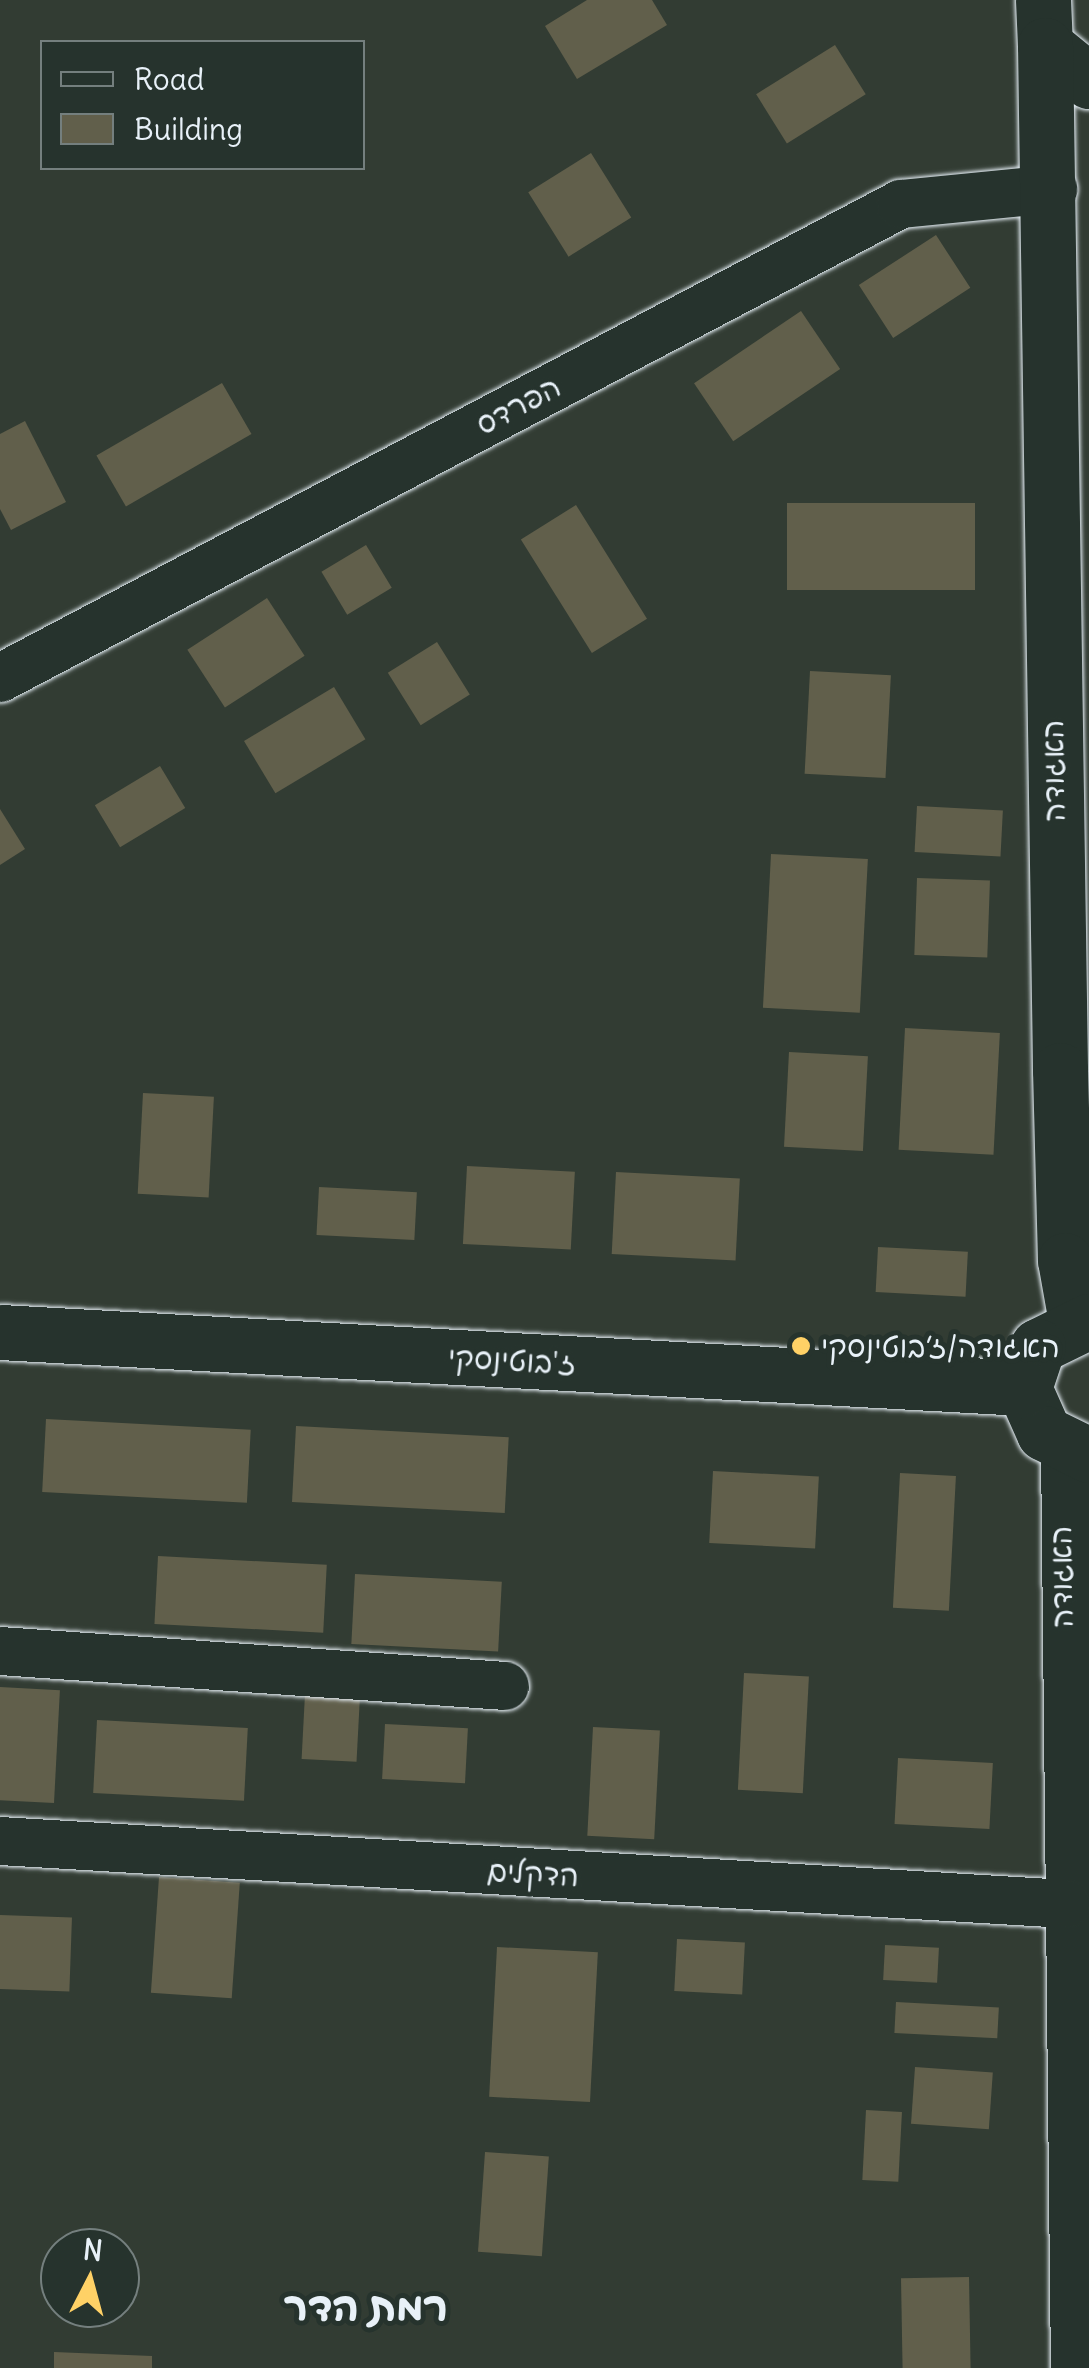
<!DOCTYPE html>
<html>
<head>
<meta charset="utf-8">
<style>
	body { margin:0 }
	#map { position:relative; width:1089px; height:2368px; overflow:hidden; background:#323c33; font-family:Delius,"Playpen Sans Hebrew",sans-serif }
	div>[style] { position:absolute }
	.building>* { inset:0; background:#615f4b; transform-origin:0 0 }
	.roads { filter:drop-shadow(0 0 2px #e8f1f8) drop-shadow(0 0 2px #e8f1f8) }
	.minor>* { height:48px; margin:-24px; padding:0 24px; transform-origin:24px; border-radius:24px; background:#26332d }
	.tertiary>* { height:55px; margin:-27.5px; padding:0 27.5px; transform-origin:27.5px; border-radius:27.5px; background:#26332d }
	.dots>* { width:28px; height:28px; translate:-50% -50%; box-sizing:border-box; border:5px solid #26332d; border-radius:50% }
	span { translate:-50% -50%; white-space:nowrap; text-align:center; line-height:1.15; -webkit-text-stroke:10px #26332d; paint-order:stroke }
	.street-label { font-size:30px; color:#e8f1f8 }
	.poi-label { font-size:30px; color:#e8f1f8 }
	.left { translate:0 -50%; text-align:left }
	.district-label { font-size:40px; color:#e8f1f8; font-weight:700 }
	.legend { position:absolute; left:40px; top:40px; width:325px; height:130px; box-sizing:border-box; background:#26332d; border:2px solid #747f7e; margin:0; padding:12px 18px; list-style:none; font-size:30px; color:#e8f1f8 }
	.legend li { display:flex; align-items:center; gap:20px; height:50px }
	.legend b { width:50px; border:2px solid #747f7e }
	.north { position:absolute; left:40px; top:2228px; width:100px; height:100px; box-sizing:border-box; background:#26332d; border:2px solid #747f7e; border-radius:50%; rotate:6deg; font-size:28px; font-weight:700; line-height:40px; text-align:center; color:#e8f1f8 }
	.north::after { content:''; display:block; margin:auto; width:35px; height:45px; background:#ffd166; clip-path:polygon(50% 0,100% 100%,50% 72%,0 100%) }
</style>
</head>
<body>
<div id="map">
	<div class="building">
		<i style="clip-path:polygon(587px 0,652px 0,667px 25px,577px 79px,545px 26px)"></i>
		<i style="left:835px;top:45px;width:58px;height:93px;rotate:58deg"></i>
		<i style="left:591px;top:153px;width:76px;height:74px;rotate:58deg"></i>
		<i style="left:936px;top:235px;width:63px;height:92px;rotate:57deg"></i>
		<i style="left:801px;top:311px;width:70px;height:129px;rotate:56deg"></i>
		<i style="left:222px;top:383px;width:59px;height:145px;rotate:60deg"></i>
		<i style="clip-path:polygon(25px 421px,66px 502px,11px 530px,0 509px,0 434px)"></i>
		<i style="left:787px;top:503px;width:188px;height:87px"></i>
		<i style="left:576px;top:505px;width:134px;height:65px;rotate:58deg"></i>
		<i style="left:366px;top:545px;width:50px;height:52px;rotate:59deg"></i>
		<i style="left:267px;top:598px;width:69px;height:95px;rotate:57deg"></i>
		<i style="left:437px;top:642px;width:62px;height:58px;rotate:58deg"></i>
		<i style="left:810px;top:671px;width:81px;height:103px;rotate:3deg"></i>
		<i style="left:334px;top:687px;width:61px;height:105px;rotate:59deg"></i>
		<i style="left:160px;top:766px;width:49px;height:76px;rotate:59deg"></i>
		<i style="left:917px;top:806px;width:86px;height:46px;rotate:3deg"></i>
		<i style="clip-path:polygon(0 809px,25px 849px,0 865px)"></i>
		<i style="left:771px;top:854px;width:97px;height:154px;rotate:3deg"></i>
		<i style="left:917px;top:878px;width:73px;height:77px;rotate:2deg"></i>
		<i style="left:905px;top:1028px;width:95px;height:122px;rotate:3deg"></i>
		<i style="left:789px;top:1052px;width:79px;height:95px;rotate:3deg"></i>
		<i style="left:143px;top:1093px;width:71px;height:101px;rotate:3deg"></i>
		<i style="left:467px;top:1166px;width:108px;height:78px;rotate:3deg"></i>
		<i style="left:616px;top:1172px;width:124px;height:82px;rotate:3deg"></i>
		<i style="left:319px;top:1187px;width:98px;height:48px;rotate:3deg"></i>
		<i style="left:878px;top:1247px;width:90px;height:45px;rotate:3deg"></i>
		<i style="left:46px;top:1419px;width:205px;height:73px;rotate:3deg"></i>
		<i style="left:296px;top:1426px;width:213px;height:76px;rotate:3deg"></i>
		<i style="left:713px;top:1471px;width:106px;height:72px;rotate:3deg"></i>
		<i style="left:900px;top:1473px;width:56px;height:135px;rotate:3deg"></i>
		<i style="left:158px;top:1556px;width:169px;height:68px;rotate:3deg"></i>
		<i style="left:355px;top:1574px;width:147px;height:70px;rotate:3deg"></i>
		<i style="left:744px;top:1673px;width:65px;height:117px;rotate:3deg"></i>
		<i style="left:0;top:1687px;width:60px;height:113px;rotate:3deg"></i>
		<i style="left:305px;top:1694px;width:55px;height:65px;rotate:3deg"></i>
		<i style="left:97px;top:1720px;width:151px;height:73px;rotate:3deg"></i>
		<i style="left:385px;top:1724px;width:83px;height:55px;rotate:3deg"></i>
		<i style="left:593px;top:1727px;width:67px;height:109px;rotate:3deg"></i>
		<i style="left:898px;top:1758px;width:95px;height:66px;rotate:3deg"></i>
		<i style="left:159px;top:1877px;width:81px;height:116px;rotate:4deg"></i>
		<i style="left:0;top:1915px;width:72px;height:74px;rotate:2deg"></i>
		<i style="left:677px;top:1939px;width:68px;height:52px;rotate:3deg"></i>
		<i style="left:885px;top:1945px;width:54px;height:35px;rotate:3deg"></i>
		<i style="left:497px;top:1947px;width:101px;height:150px;rotate:3deg"></i>
		<i style="left:896px;top:2002px;width:103px;height:31px;rotate:3deg"></i>
		<i style="left:915px;top:2067px;width:78px;height:57px;rotate:4deg"></i>
		<i style="left:866px;top:2110px;width:36px;height:70px;rotate:3deg"></i>
		<i style="left:485px;top:2152px;width:64px;height:100px;rotate:4deg"></i>
		<i style="left:969px;top:2277px;width:91px;height:68px;rotate:89deg"></i>
		<i style="clip-path:polygon(54px 2352px,152px 2356px,152px 2368px,54px 2368px)"></i>
	</div>
	<div class="roads">
		<div class="minor">
			<i style="left:0;top:678px;width:1018px;rotate:-27.75deg"></i>
			<i style="left:901px;top:204px;width:153px;rotate:-5.6deg"></i>
			<i style="left:1065px;top:1447px;width:921px;rotate:89.38deg"></i>
			<i style="left:0;top:1651px;width:506px;rotate:3.96deg"></i>
			<i style="left:0;top:1841px;width:1068px;rotate:3.38deg"></i>
		</div>
		<div class="tertiary">
			<i style="left:1043px;top:0;width:45px;rotate:87.5deg"></i>
			<i style="left:1045px;top:45px;width:57px;rotate:39.3deg"></i>
			<i style="left:1045px;top:45px;width:1025px;rotate:89.16deg"></i>
			<i style="left:1060px;top:1070px;width:190px;rotate:88.5deg"></i>
			<i style="left:1065px;top:1260px;width:63px;rotate:79.9deg"></i>
			<i style="left:1089px;top:1321px;width:57px;rotate:153.9deg"></i>
			<i style="left:1038px;top:1346px;width:44px;rotate:108.4deg"></i>
			<i style="left:1024px;top:1388px;width:49px;rotate:66deg"></i>
			<i style="left:1044px;top:1433px;width:50px;rotate:26.1deg"></i>
			<i style="left:0;top:1332px;width:1026px;rotate:3.13deg"></i>
		</div>
	</div>
	<div class="dots">
		<i style="left:801px;top:1346px;background:#ffd166"></i>
	</div>
	<div class="street-label">
		<span style="left:518px;top:405px;rotate:-28deg">הפרדס</span>
		<span style="left:1053px;top:771px;rotate:-91deg">האגודה</span>
		<span style="left:512px;top:1360px;rotate:3deg">ז'בוטינסקי</span>
		<span style="left:1061px;top:1577px;rotate:-91deg">האגודה</span>
		<span style="left:533px;top:1873px;rotate:3deg">הדקלים</span>
	</div>
	<div class="poi-label">
		<span class="left" style="left:821px;top:1346px">האגודה/ז׳בוטינסקי</span>
	</div>
	<div class="district-label">
		<span style="left:366px;top:2306px">רמת הדר</span>
	</div>
	<ul class="legend">
	<li><b style="height:12px;background:#26332d"></b>Road</li>
	<li><b style="height:28px;background:#615f4b"></b>Building</li>
	</ul>
	<div class="north">N</div>
</div>
</body>
</html>
